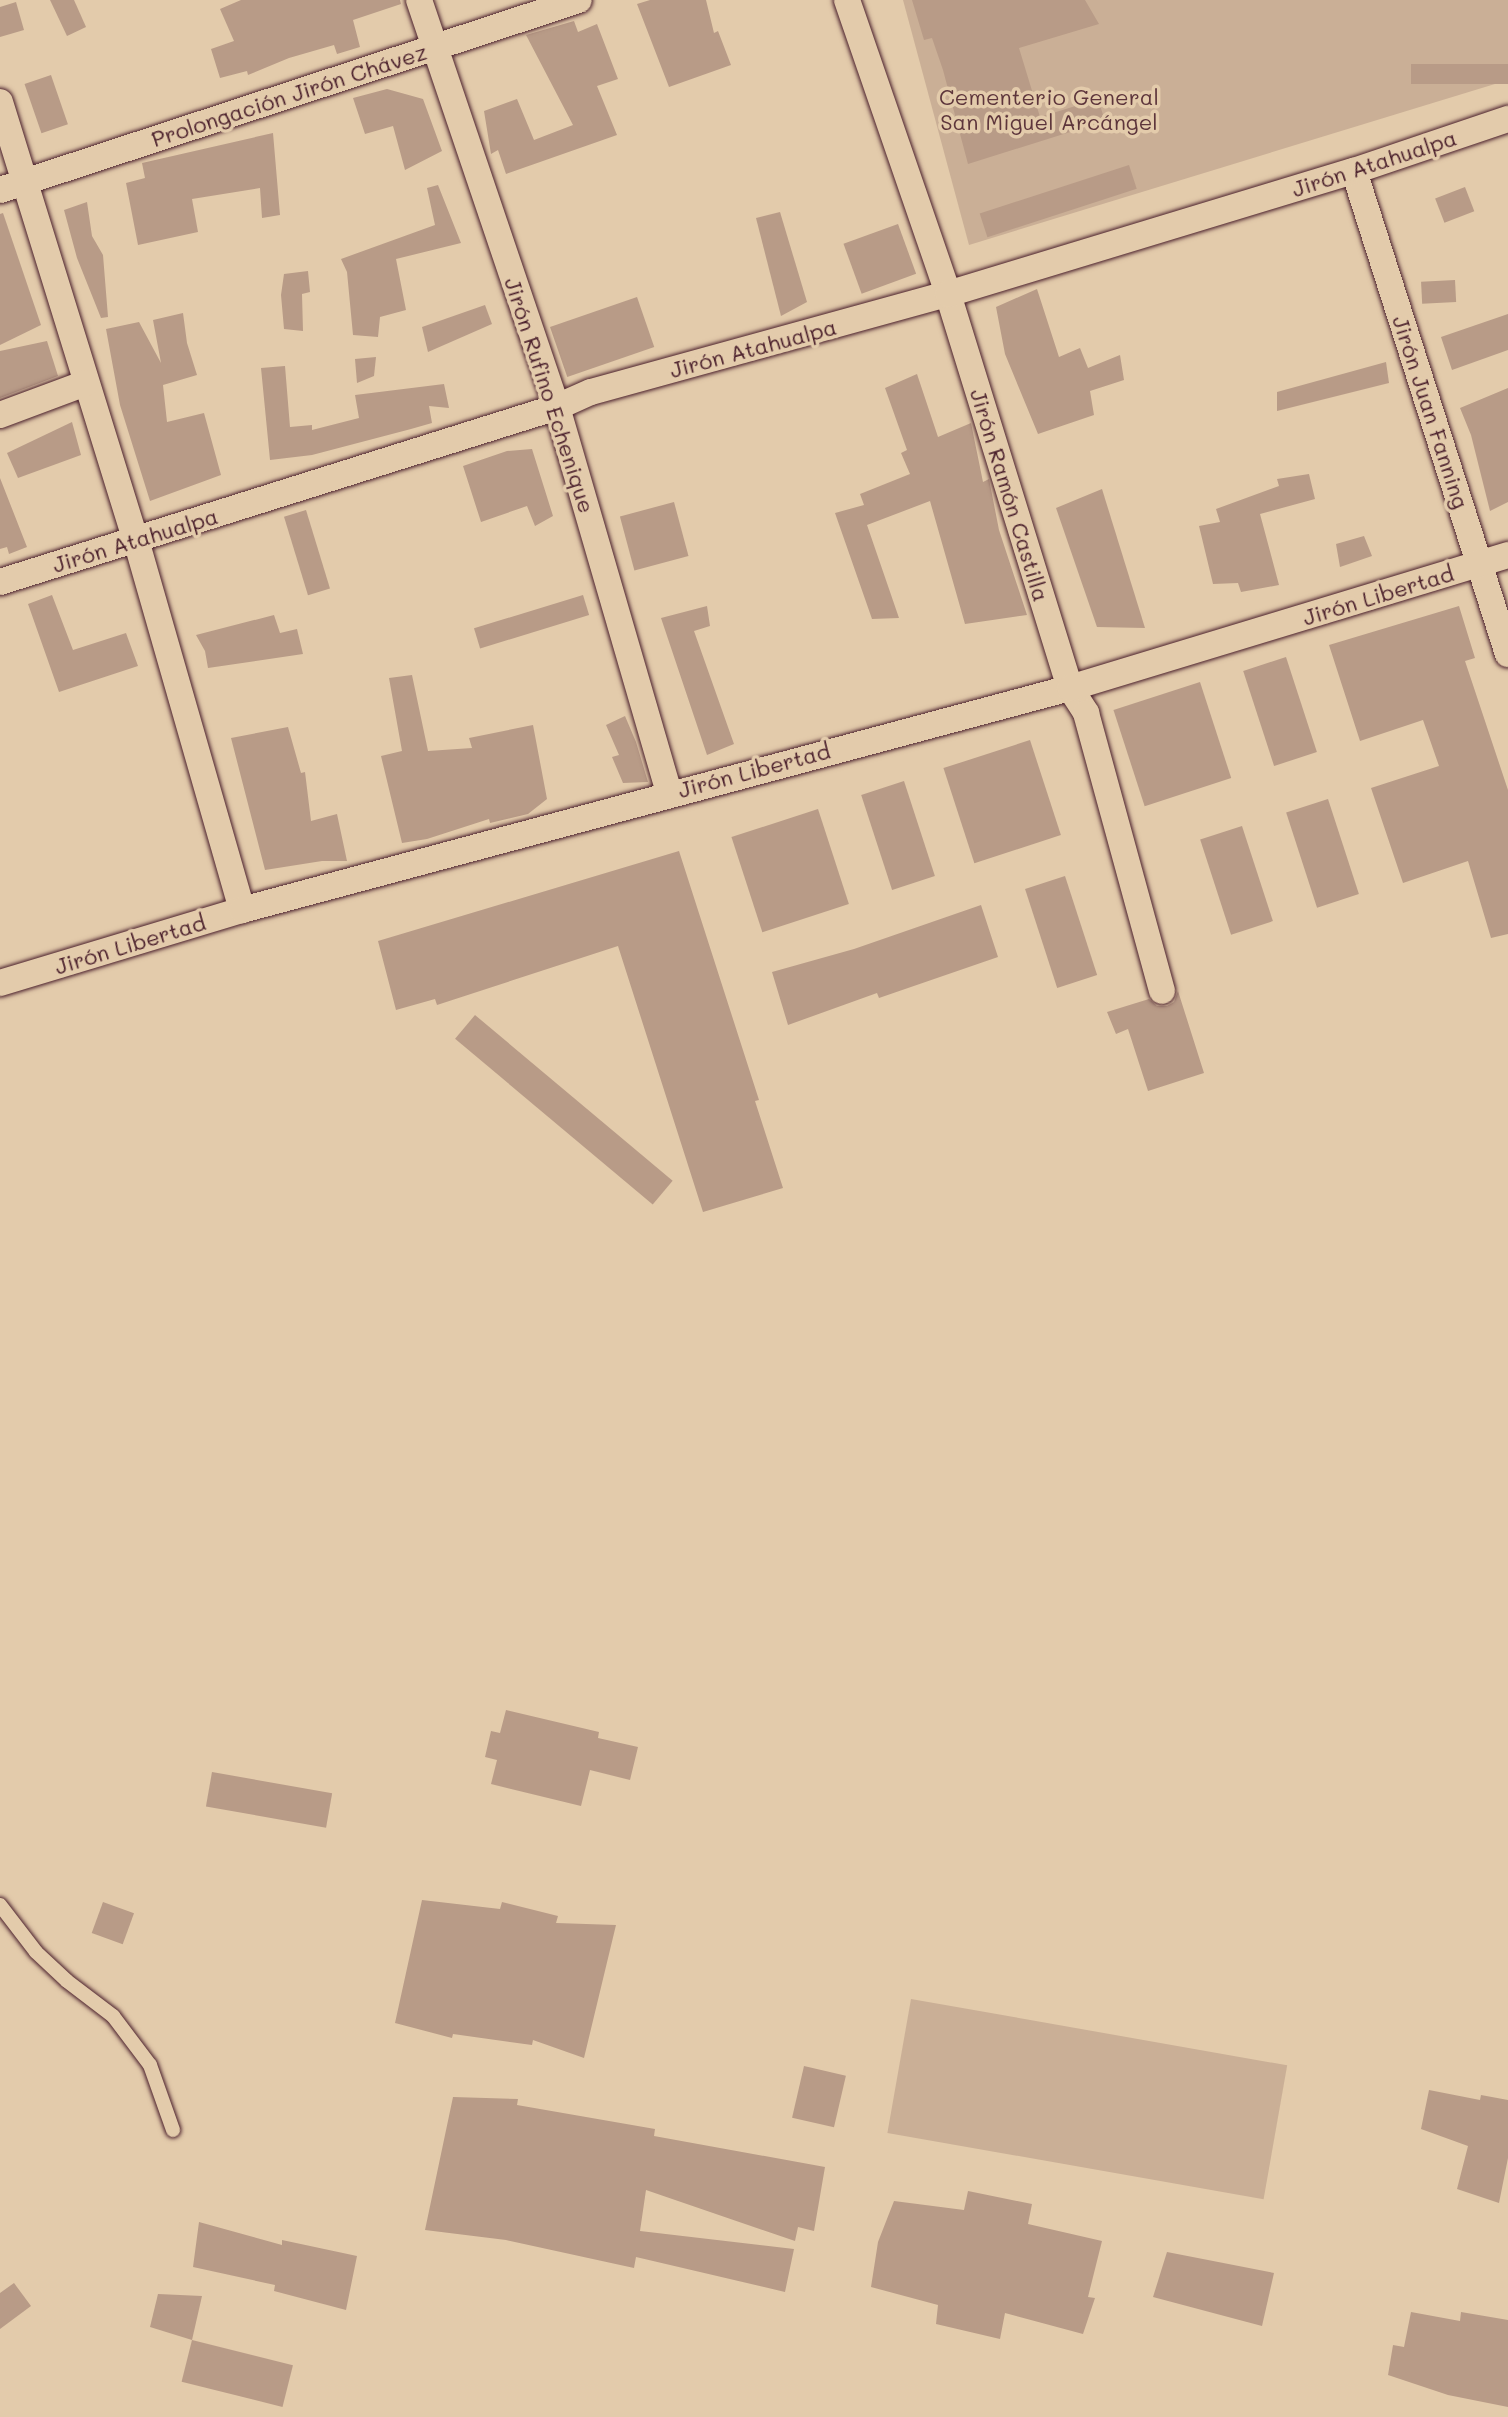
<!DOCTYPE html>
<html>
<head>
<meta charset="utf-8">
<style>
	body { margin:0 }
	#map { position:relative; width:1508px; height:2417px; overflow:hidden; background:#e3cbab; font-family:Mali,sans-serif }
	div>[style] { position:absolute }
	.green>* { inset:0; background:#caaf96; transform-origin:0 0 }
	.building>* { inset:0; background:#b89b87; transform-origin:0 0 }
	.roads { filter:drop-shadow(0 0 2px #4a1f2b) drop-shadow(0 0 2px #4a1f2b) }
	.service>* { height:14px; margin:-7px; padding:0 7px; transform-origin:7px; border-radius:7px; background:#e3cbab }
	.minor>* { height:26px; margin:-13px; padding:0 13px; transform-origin:13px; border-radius:13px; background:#e3cbab }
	span { translate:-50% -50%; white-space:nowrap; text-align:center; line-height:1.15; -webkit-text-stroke:7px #e3cbab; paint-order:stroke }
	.street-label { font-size:22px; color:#4a1f2b }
	.park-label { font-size:22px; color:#5d353b }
</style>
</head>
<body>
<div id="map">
	<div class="green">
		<i style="clip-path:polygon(903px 0,1508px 0,1508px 80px,969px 245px)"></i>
		<i style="left:911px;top:1999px;width:382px;height:136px;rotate:10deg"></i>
	</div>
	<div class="building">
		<i style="clip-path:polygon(50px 0,74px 0,86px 27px,67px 36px)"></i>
		<i style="clip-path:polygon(241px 0,400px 0,401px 4px,353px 20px,360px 47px,337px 54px,334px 45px,289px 58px,248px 75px,247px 71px,220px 78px,211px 49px,234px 41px,220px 9px)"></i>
		<i style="clip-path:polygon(650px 0,706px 0,714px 33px,718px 31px,731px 65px,669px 87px,637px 4px)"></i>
		<i style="clip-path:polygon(912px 0,1085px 0,1099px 24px,1019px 48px,1040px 117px,1098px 99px,1105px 121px,968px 164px,943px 70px,932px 38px,924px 40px)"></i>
		<i style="clip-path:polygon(16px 2px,24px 30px,0 37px,0 7px)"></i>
		<i style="clip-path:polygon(574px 21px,578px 32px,597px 24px,618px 79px,597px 86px,617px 135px,506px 174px,498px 150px,491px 154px,484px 111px,517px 99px,534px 140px,573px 125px,526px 35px)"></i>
		<i style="left:1508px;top:64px;width:20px;height:97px;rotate:90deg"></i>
		<i style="left:51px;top:75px;width:52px;height:28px;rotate:71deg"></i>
		<i style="clip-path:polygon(387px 89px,423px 99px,442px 151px,405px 170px,393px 126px,365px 134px,353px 98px)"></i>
		<i style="clip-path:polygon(273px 133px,280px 215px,262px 218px,260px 188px,192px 199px,198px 232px,138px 245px,126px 183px,145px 178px,142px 163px)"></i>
		<i style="left:1129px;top:165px;width:25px;height:157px;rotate:72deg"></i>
		<i style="clip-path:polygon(438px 185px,461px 243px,396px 259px,406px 310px,380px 317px,378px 337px,353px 335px,347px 272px,341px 259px,435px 225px,427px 188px)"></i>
		<i style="left:1465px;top:187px;width:26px;height:32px;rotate:69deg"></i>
		<i style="clip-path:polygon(87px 202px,92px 236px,103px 255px,108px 317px,101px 318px,77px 258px,64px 210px)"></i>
		<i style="clip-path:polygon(780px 212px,807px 302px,781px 316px,756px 218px)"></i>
		<i style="clip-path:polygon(3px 213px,41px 325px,0 345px,0 214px)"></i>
		<i style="left:898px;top:224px;width:53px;height:58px;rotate:70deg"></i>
		<i style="clip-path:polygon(308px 271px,310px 292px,302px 294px,303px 331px,284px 329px,281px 295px,284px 274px)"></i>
		<i style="left:1455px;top:280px;width:22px;height:34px;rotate:87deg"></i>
		<i style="clip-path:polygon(1037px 289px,1059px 357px,1080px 348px,1088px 368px,1120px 355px,1124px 380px,1090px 391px,1094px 415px,1038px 434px,1005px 354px,996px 307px)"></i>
		<i style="left:637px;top:297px;width:53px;height:92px;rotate:71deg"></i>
		<i style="clip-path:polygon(485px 305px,492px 324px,428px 352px,422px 327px)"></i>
		<i style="clip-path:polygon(183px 313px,187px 343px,197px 375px,163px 385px,167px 422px,204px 413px,221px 475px,150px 501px,120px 405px,106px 329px,139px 322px,161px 363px,153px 320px)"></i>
		<i style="clip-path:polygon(1508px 314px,1508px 350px,1452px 370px,1441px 337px)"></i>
		<i style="clip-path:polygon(47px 341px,58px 376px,0 398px,0 351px)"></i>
		<i style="clip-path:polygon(376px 357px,374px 376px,357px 383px,355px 359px)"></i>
		<i style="clip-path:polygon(1386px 362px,1389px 383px,1277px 411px,1277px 392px)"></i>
		<i style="clip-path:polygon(285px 366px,290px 427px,312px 425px,312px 430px,359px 418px,355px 395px,444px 384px,449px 408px,429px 406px,432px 423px,411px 429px,312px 455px,270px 460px,261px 368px)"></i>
		<i style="clip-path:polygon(917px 374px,938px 437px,971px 423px,983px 482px,989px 479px,999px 530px,1027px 615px,965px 624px,930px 501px,867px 525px,899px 618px,872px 619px,835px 513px,864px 505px,860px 494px,910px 474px,901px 453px,907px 450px,885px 388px)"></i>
		<i style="clip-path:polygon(1508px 388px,1508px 502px,1490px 511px,1471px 435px,1460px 408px)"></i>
		<i style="clip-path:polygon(72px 422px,81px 455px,18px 478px,7px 453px)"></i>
		<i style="clip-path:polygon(532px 449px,553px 516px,535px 526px,527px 506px,481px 522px,463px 466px,507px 451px)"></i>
		<i style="clip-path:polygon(1309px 474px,1315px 499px,1260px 514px,1279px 585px,1241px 592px,1238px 583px,1213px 584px,1199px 526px,1220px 522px,1216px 509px,1279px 486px,1277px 479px)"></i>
		<i style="clip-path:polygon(0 478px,27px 547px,9px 554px,7px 547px,0 549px)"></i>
		<i style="clip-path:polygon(1102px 489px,1145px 628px,1097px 627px,1056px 508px)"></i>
		<i style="left:674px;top:502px;width:56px;height:56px;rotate:75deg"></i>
		<i style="left:306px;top:510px;width:82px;height:23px;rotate:73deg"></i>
		<i style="clip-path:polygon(1364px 536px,1372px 556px,1340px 567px,1336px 544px)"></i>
		<i style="clip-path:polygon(52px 595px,73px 650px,126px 633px,138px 666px,59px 692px,28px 604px)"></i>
		<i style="left:583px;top:595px;width:21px;height:114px;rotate:73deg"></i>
		<i style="clip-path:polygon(707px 606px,710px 626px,694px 631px,734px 744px,707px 755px,661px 618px)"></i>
		<i style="clip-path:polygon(1459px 606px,1475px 658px,1465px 661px,1508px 790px,1508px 934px,1491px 938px,1468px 861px,1403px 883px,1371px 788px,1439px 766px,1423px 720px,1360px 741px,1329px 645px)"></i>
		<i style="clip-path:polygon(274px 615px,280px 633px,297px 629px,303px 654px,208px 668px,205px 651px,196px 635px)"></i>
		<i style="left:1286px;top:657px;width:100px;height:45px;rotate:72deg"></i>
		<i style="clip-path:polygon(412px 675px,428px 751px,472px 748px,469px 738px,533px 725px,547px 799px,528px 814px,490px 823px,489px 819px,427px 839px,402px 843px,381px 756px,402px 751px,389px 678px)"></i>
		<i style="left:1200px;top:682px;width:101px;height:91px;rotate:72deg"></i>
		<i style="clip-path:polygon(625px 716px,636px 742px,648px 782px,623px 783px,612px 757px,619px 755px,606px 725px)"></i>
		<i style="clip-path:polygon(288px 727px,301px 773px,305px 772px,311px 821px,337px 814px,347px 861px,322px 861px,265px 870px,231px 738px)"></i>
		<i style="left:1030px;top:740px;width:100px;height:91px;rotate:72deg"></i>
		<i style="left:904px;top:781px;width:100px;height:45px;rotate:72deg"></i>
		<i style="left:1328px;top:799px;width:100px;height:44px;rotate:72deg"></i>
		<i style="left:818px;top:809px;width:100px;height:91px;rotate:72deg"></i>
		<i style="left:1242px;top:826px;width:100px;height:44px;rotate:72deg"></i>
		<i style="clip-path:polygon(679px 851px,759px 1100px,755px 1101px,783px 1188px,703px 1212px,618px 946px,437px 1005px,435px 999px,396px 1010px,378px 941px)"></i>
		<i style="left:1065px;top:876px;width:104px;height:42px;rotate:72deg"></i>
		<i style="clip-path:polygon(981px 905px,998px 957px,879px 998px,877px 993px,788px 1025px,772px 972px,854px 949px)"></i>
		<i style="clip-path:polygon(1178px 991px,1204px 1073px,1148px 1091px,1128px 1029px,1116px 1034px,1107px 1012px,1149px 999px,1157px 1006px,1167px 1006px,1174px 1002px)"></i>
		<i style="left:475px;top:1015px;width:258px;height:31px;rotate:40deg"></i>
		<i style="clip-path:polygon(506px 1710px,599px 1732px,598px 1738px,638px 1747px,630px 1780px,590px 1770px,581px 1806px,491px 1784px,497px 1760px,485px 1757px,491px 1731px,500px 1733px)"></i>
		<i style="left:212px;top:1772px;width:122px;height:35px;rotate:10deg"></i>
		<i style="clip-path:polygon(422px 1900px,500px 1909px,502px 1902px,558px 1916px,556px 1923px,616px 1925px,584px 2058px,533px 2040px,532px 2045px,453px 2034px,452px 2038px,395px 2023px)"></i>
		<i style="left:103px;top:1902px;width:33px;height:33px;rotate:20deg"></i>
		<i style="left:804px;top:2066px;width:43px;height:53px;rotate:13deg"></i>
		<i style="clip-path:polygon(1429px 2090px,1480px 2100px,1481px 2095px,1508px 2100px,1508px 2158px,1499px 2203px,1457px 2189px,1468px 2146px,1421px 2129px)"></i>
		<i style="clip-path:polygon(453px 2097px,518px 2099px,517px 2105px,655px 2129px,654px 2136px,825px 2167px,814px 2231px,798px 2227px,795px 2241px,646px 2190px,640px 2231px,794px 2249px,785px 2292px,636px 2257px,634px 2268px,506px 2240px,425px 2230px)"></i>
		<i style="clip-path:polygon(968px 2191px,1032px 2204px,1028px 2224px,1102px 2241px,1088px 2297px,1095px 2298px,1083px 2334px,1005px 2313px,1000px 2339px,936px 2324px,938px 2305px,871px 2287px,878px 2242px,894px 2201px,964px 2210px)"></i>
		<i style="clip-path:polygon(199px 2222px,282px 2245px,282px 2240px,357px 2256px,346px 2310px,274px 2291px,275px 2285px,193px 2267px)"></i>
		<i style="clip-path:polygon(1167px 2252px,1274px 2273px,1262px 2326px,1153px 2297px)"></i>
		<i style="clip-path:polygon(14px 2283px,31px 2306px,0 2329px,0 2293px)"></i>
		<i style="clip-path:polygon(158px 2294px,202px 2296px,192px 2340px,150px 2327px)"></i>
		<i style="clip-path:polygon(1411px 2312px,1460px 2321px,1461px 2312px,1508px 2320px,1508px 2407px,1448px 2395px,1388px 2375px,1393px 2345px,1404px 2347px)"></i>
		<i style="left:192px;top:2340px;width:104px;height:43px;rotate:14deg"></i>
	</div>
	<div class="roads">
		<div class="service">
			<i style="left:0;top:1905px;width:59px;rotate:52.5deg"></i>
			<i style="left:36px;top:1952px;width:42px;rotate:43.1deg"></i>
			<i style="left:67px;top:1981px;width:58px;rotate:37.3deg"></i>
			<i style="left:113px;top:2016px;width:61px;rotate:52.9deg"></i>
			<i style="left:150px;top:2065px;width:69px;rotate:70.5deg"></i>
		</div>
		<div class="minor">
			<i style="left:419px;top:0;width:430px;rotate:71.3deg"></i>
			<i style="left:557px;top:407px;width:402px;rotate:73.8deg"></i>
			<i style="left:847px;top:0;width:311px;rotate:71deg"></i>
			<i style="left:948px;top:294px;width:412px;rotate:72.8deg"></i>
			<i style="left:1070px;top:688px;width:30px;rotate:57deg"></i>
			<i style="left:1086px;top:713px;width:288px;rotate:74.7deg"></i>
			<i style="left:0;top:102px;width:459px;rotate:72.8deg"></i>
			<i style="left:136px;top:540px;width:385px;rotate:74deg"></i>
			<i style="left:1354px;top:171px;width:507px;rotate:72.32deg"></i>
			<i style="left:0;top:190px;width:609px;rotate:-18.17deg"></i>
			<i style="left:0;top:415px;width:92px;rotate:-20.4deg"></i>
			<i style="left:0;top:582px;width:584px;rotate:-17.44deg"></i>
			<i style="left:557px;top:407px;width:37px;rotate:-24deg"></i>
			<i style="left:591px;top:392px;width:370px;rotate:-15.4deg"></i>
			<i style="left:948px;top:294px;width:424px;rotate:-16.9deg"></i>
			<i style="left:1354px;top:171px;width:163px;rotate:-18.7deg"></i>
			<i style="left:0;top:983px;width:253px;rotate:-16.8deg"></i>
			<i style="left:242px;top:910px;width:857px;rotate:-15.01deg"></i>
			<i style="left:1070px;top:688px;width:458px;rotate:-16.9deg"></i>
		</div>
	</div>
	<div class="street-label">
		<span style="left:289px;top:95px;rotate:-18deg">Prolongación Jirón Chávez</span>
		<span style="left:1374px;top:163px;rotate:-18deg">Jirón Atahualpa</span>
		<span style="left:753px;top:348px;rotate:-15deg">Jirón Atahualpa</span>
		<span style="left:550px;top:395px;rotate:72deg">Jirón Rufino Echenique</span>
		<span style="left:1431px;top:412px;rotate:72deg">Jirón Juan Fanning</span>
		<span style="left:1010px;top:495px;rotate:73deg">Jirón Ramón Castilla</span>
		<span style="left:135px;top:540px;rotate:-17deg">Jirón Atahualpa</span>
		<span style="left:1378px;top:595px;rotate:-17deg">Jirón Libertad</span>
		<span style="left:754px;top:770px;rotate:-15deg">Jirón Libertad</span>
		<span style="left:130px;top:944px;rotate:-17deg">Jirón Libertad</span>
	</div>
	<div class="park-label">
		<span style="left:1049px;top:109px">Cementerio General<br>San Miguel Arcángel</span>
	</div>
</div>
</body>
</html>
